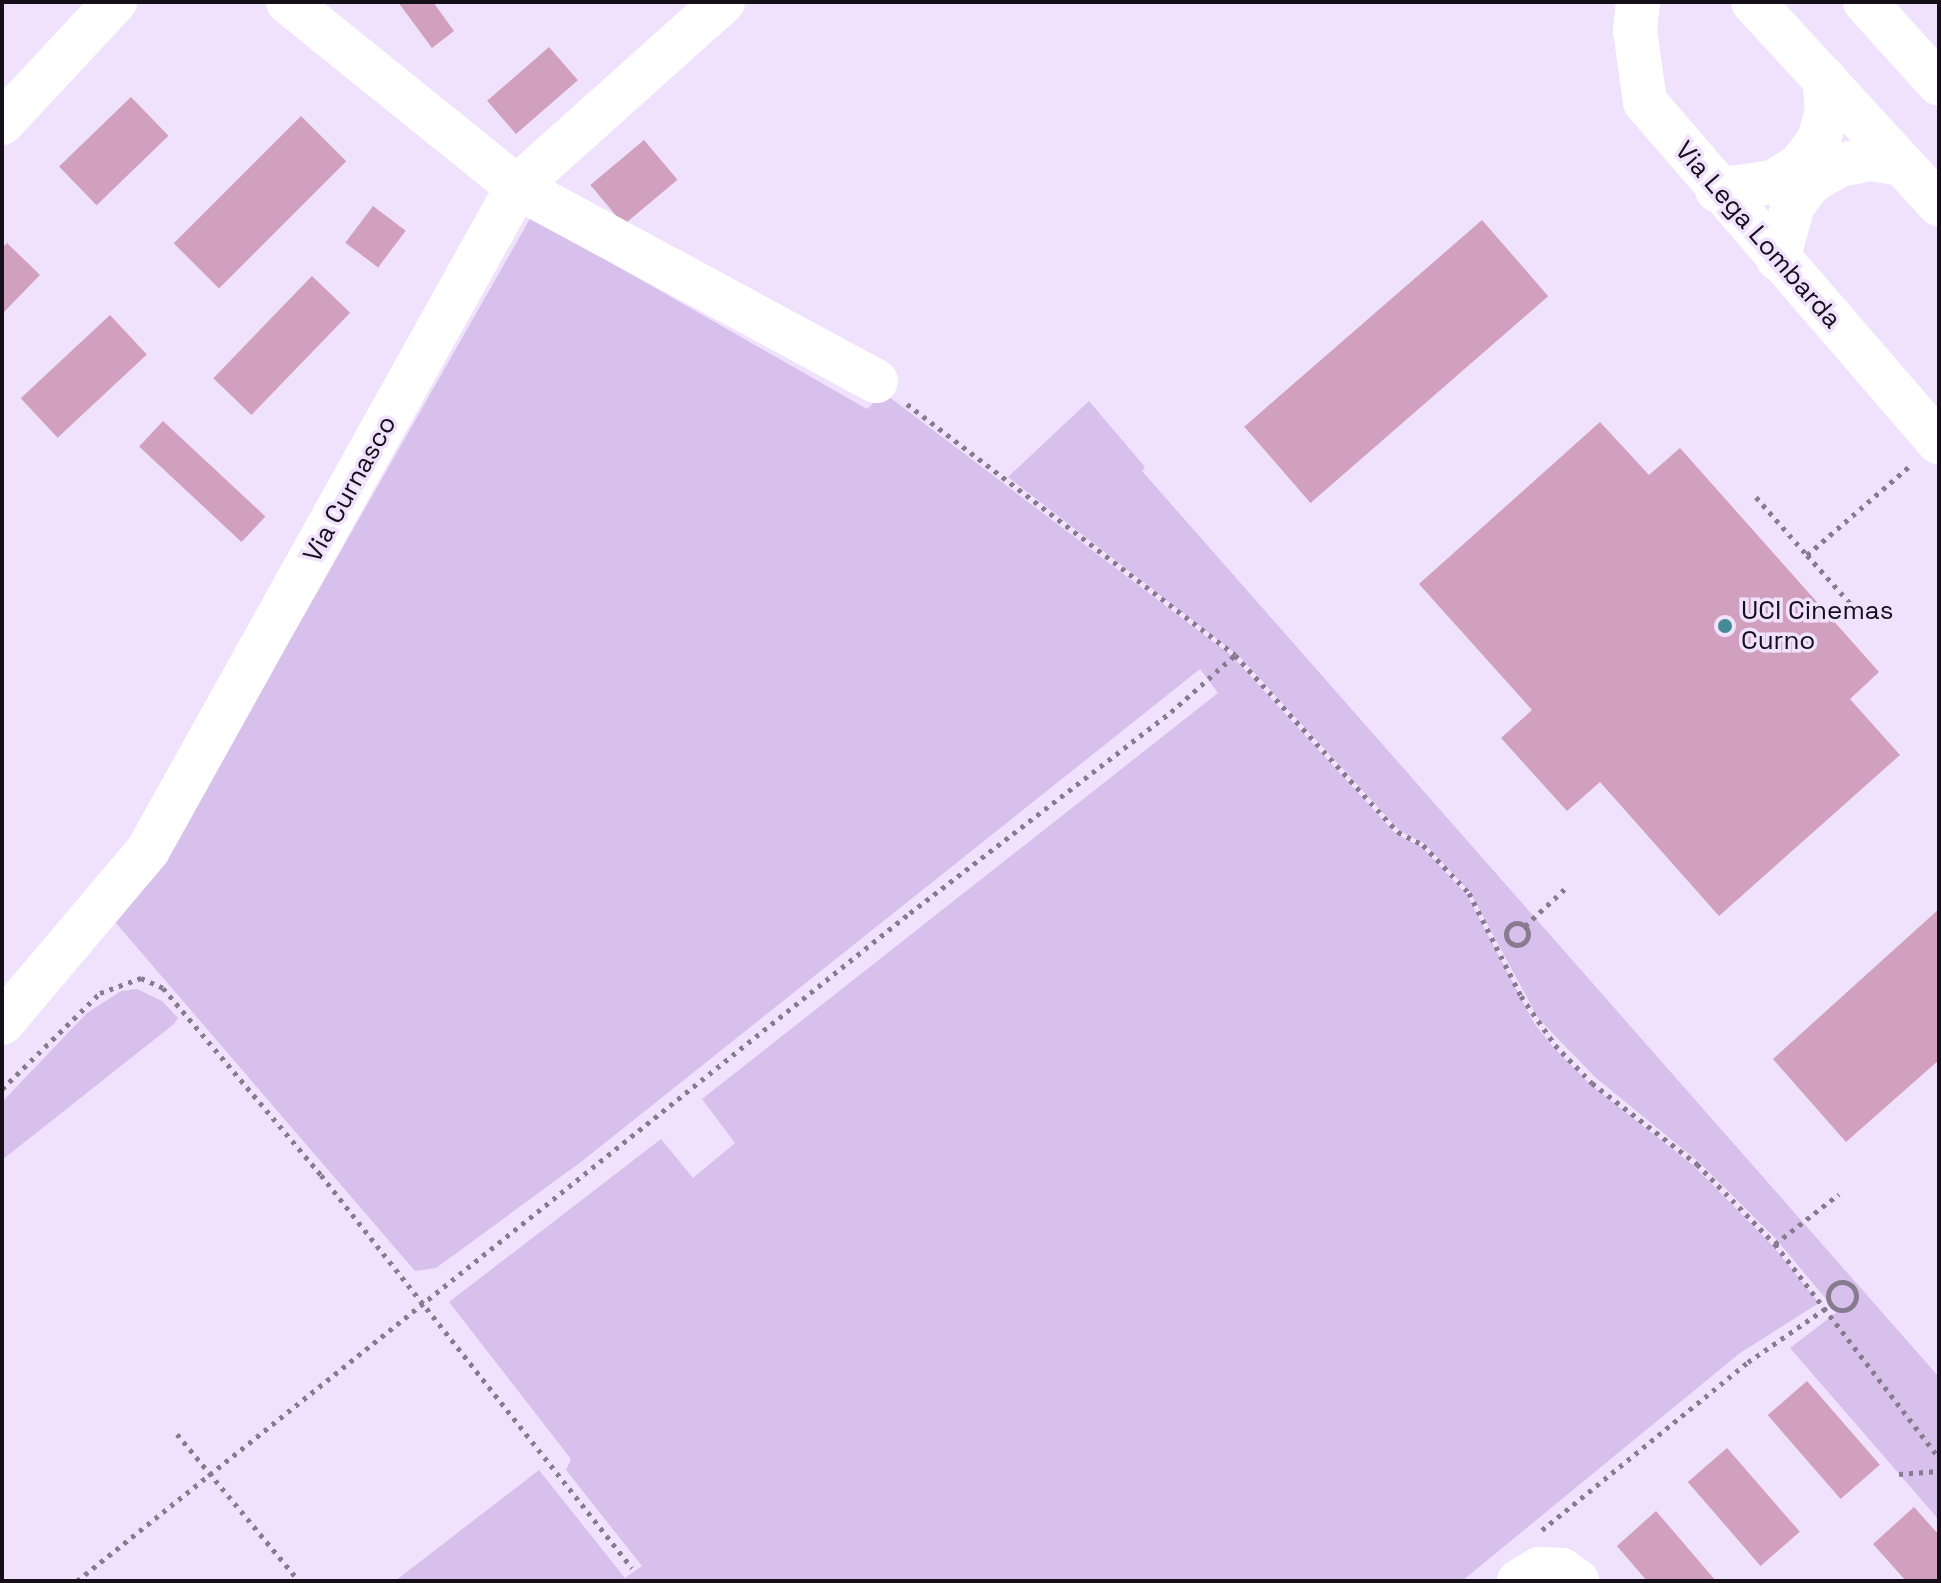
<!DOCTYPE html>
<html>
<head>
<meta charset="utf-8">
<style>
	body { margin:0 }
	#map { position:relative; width:1941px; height:1583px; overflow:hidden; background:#f0e1fc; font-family:"Space Grotesk",sans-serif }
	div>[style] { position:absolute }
	.green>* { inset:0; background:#d8c0ec }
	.building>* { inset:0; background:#d0a0be; transform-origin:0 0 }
	.path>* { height:5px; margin-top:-2.5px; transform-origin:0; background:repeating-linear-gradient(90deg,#877c8f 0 4px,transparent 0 10px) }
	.path>.ring { margin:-2.5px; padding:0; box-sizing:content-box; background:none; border:5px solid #877c8f; border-radius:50% }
	.minor>* { height:44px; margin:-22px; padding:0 22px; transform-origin:22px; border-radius:22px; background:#fff }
	.dots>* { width:22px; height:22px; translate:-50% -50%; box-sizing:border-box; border:4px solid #f0e1fc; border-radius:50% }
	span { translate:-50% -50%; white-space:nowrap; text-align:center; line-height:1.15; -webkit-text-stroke:7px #f0e1fc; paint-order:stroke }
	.street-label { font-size:26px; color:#150f1a }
	.poi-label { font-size:26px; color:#150f1a }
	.left { translate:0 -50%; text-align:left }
	.frame { position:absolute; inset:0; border:4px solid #150f1a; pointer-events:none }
</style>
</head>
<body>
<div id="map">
	<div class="green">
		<i style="clip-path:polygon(531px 217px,867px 409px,884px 393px,1232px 656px,1396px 834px,1422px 847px,1467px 895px,1534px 1023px,1553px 1047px,1591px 1085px,1694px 1166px,1773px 1246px,1819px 1303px,1740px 1353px,1462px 1581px,395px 1581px,539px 1470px,625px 1578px,642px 1566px,566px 1470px,571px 1459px,449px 1302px,661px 1139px,693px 1178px,735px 1143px,702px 1099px,1218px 693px,1200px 669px,581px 1162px,436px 1268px,415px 1271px,109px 915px,297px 628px)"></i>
		<i style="clip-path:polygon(1089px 401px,1145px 467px,1142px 471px,1939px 1377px,1939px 1520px,1790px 1348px,1837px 1312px,1775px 1238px,1700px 1163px,1596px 1078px,1538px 1018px,1470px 892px,1425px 844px,1400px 831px,1240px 657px,1008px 477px)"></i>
		<i style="clip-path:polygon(137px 989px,162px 1001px,178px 1018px,174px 1024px,2px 1160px,2px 1102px,87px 1013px,121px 991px)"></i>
	</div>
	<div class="building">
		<i style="clip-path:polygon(398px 2px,433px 2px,454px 31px,432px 48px)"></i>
		<i style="left:549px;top:47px;width:44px;height:82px;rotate:49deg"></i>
		<i style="left:131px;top:97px;width:54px;height:100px;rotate:46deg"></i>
		<i style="left:301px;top:116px;width:64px;height:180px;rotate:45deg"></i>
		<i style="left:644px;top:140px;width:52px;height:70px;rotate:50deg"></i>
		<i style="left:373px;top:206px;width:41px;height:46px;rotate:37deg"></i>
		<i style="left:1482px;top:220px;width:101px;height:315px;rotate:49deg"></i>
		<i style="clip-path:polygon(7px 243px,40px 275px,2px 314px,2px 248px)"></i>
		<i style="left:312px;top:276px;width:53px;height:142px;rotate:44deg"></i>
		<i style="left:110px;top:315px;width:54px;height:122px;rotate:47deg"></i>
		<i style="left:163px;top:421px;width:140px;height:35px;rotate:43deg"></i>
		<i style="clip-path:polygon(1600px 422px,1649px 475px,1680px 448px,1760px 538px,1879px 672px,1850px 699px,1900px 755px,1719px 916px,1600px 782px,1567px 811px,1501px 738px,1532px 710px,1419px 584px)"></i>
		<i style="clip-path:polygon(1939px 909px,1939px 1060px,1846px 1142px,1773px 1059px)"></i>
		<i style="left:1807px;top:1381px;width:111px;height:52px;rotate:49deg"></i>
		<i style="left:1727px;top:1448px;width:111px;height:52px;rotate:49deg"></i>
		<i style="clip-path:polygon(1914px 1507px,1939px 1535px,1939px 1581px,1906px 1581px,1873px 1544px)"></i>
		<i style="clip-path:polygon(1656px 1511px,1716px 1581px,1647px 1581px,1617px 1546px)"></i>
	</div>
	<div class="path">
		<i style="left:907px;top:404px;width:413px;rotate:37.4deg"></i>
		<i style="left:1235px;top:655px;width:241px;rotate:47.4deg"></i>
		<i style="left:1398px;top:832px;width:28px;rotate:27deg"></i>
		<i style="left:1423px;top:845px;width:66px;rotate:46.2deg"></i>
		<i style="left:1469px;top:893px;width:115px;rotate:63.2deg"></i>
		<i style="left:1521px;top:996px;width:60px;rotate:55.2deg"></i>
		<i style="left:1555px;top:1045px;width:53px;rotate:45.8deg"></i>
		<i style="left:1592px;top:1083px;width:133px;rotate:37.6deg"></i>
		<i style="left:1697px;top:1164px;width:112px;rotate:45.7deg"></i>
		<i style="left:1775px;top:1244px;width:270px;rotate:52.5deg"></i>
		<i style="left:1756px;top:497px;width:77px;rotate:48.7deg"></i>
		<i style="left:1807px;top:555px;width:138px;rotate:-40.9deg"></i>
		<i style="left:1807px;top:555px;width:75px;rotate:48.2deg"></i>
		<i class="ring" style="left:1506px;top:923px;width:17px;height:17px"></i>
		<i style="left:1525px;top:926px;width:57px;rotate:-42.9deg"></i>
		<i style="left:2px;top:1089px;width:137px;rotate:-44.4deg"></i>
		<i style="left:100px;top:993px;width:44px;rotate:-20.1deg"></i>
		<i style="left:141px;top:978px;width:24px;rotate:24deg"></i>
		<i style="left:163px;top:988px;width:245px;rotate:49.8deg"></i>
		<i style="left:321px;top:1175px;width:501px;rotate:51.64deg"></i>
		<i style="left:1775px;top:1244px;width:81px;rotate:-38deg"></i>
		<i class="ring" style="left:1828px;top:1282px;width:23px;height:23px"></i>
		<i style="left:177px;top:1434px;width:191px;rotate:50.3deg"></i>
		<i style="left:1899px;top:1474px;width:40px;rotate:-4.3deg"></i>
		<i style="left:1542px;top:1530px;width:266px;rotate:-39.2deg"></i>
		<i style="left:1748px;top:1362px;width:102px;rotate:-34.6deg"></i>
		<i style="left:77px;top:1581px;width:1068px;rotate:-38.73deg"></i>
		<i style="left:910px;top:913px;width:329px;rotate:-37.6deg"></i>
		<i style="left:1171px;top:712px;width:86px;rotate:-41.7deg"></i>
	</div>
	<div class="minor">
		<i style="left:723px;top:2px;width:277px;rotate:138.1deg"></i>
		<i style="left:517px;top:187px;width:408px;rotate:28.4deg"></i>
		<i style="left:1638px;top:2px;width:28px;rotate:96deg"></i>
		<i style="left:1635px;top:30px;width:73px;rotate:82.1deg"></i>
		<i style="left:1645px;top:102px;width:450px;rotate:49.2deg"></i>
		<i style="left:1753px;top:2px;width:275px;rotate:47.4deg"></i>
		<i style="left:1865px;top:2px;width:110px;rotate:47.9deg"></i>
		<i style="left:2px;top:123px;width:166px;rotate:-47deg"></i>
		<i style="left:1717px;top:190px;width:57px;rotate:-8.1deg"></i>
		<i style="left:1773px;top:182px;width:32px;rotate:-32deg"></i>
		<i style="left:1800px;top:165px;width:31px;rotate:-53deg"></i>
		<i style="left:1819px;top:140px;width:31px;rotate:-75deg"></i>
		<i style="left:1827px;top:110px;width:32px;rotate:-95deg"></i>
		<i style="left:1778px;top:259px;width:56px;rotate:-74.5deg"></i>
		<i style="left:1793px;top:205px;width:31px;rotate:-52deg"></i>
		<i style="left:1812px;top:181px;width:32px;rotate:-30deg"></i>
		<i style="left:1840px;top:165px;width:32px;rotate:-11deg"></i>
		<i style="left:1871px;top:159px;width:31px;rotate:9deg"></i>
		<i style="left:2px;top:1023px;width:226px;rotate:-49.8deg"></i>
		<i style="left:148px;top:850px;width:759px;rotate:-60.9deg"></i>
		<i style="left:517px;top:187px;width:294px;rotate:-141.1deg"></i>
		<i style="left:1519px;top:1581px;width:23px;rotate:-31deg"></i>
		<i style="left:1539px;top:1569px;width:23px;rotate:2deg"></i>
		<i style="left:1562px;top:1570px;width:19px;rotate:36deg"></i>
	</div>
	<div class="dots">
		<i style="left:1725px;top:626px;background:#458b96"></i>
	</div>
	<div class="street-label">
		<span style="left:1758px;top:235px;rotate:49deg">Via Lega Lombarda</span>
		<span style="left:350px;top:489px;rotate:-61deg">Via Curnasco</span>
	</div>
	<div class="poi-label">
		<span class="left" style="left:1741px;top:626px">UCI Cinemas<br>Curno</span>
	</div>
	<div class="frame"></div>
</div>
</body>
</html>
